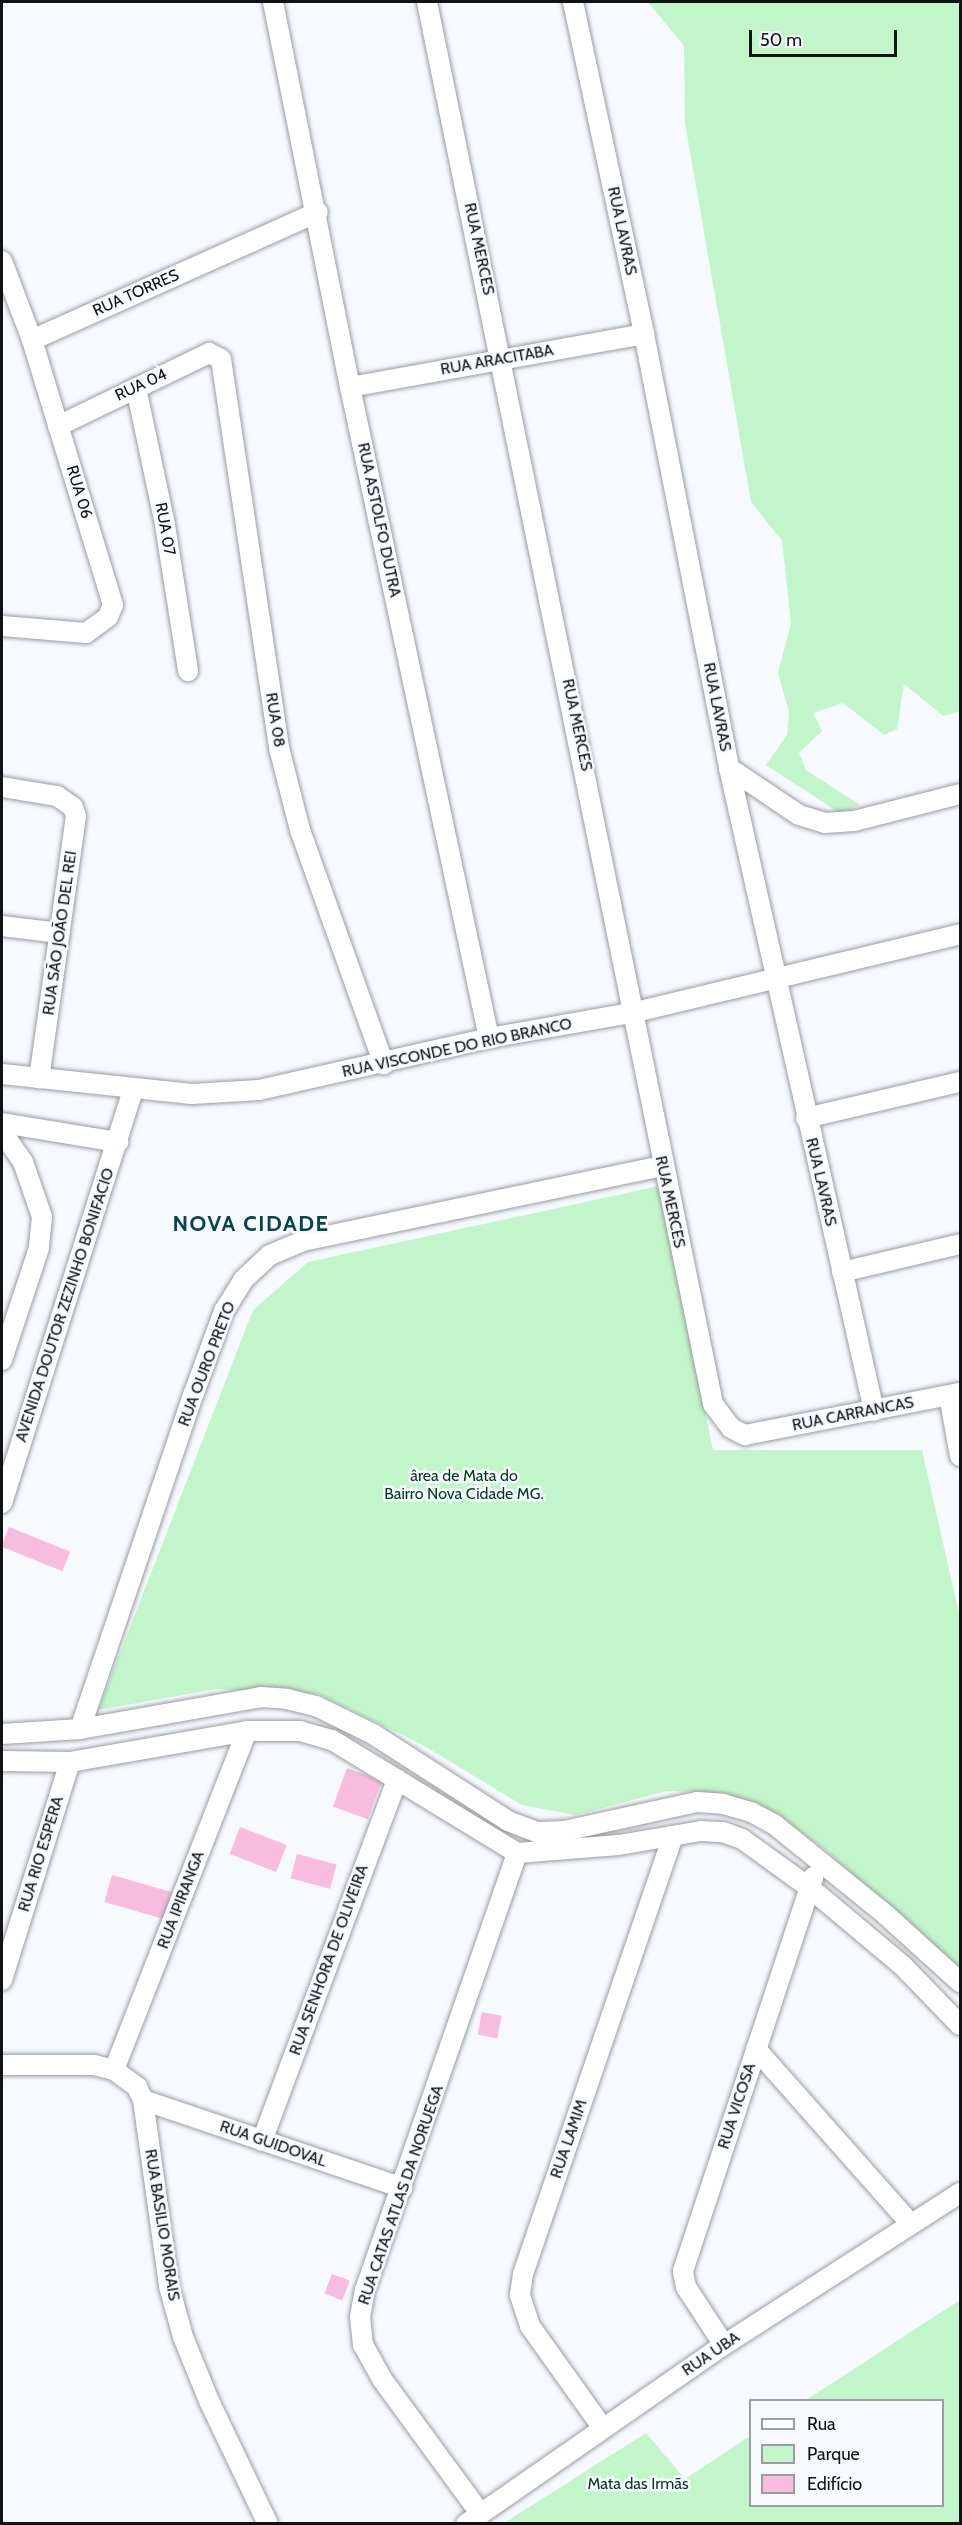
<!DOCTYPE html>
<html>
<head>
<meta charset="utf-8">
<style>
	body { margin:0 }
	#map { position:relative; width:962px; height:2525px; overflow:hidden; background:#f6faff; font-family:Cabin,sans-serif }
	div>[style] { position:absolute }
	.green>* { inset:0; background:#c3f5ca }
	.building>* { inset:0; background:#f8bce1; transform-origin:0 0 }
	.roads { filter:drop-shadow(0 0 2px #999ca1) drop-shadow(0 0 2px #999ca1) }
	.street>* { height:20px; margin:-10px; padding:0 10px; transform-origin:10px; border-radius:10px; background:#fff }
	span { translate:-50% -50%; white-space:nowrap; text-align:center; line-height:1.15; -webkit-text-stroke:5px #f6faff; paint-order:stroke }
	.street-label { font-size:16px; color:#111214 }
	.park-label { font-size:16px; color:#003d14 }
	.district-label { font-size:22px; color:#05474c; font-weight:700; letter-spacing:1.5px }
	.frame { position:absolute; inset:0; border:3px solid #111214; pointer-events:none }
	.legend { position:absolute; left:749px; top:2399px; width:195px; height:108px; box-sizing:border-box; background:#f6faff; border:2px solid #9a9da1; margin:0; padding:8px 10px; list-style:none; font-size:18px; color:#111214 }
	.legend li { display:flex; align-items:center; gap:12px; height:30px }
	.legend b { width:30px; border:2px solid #9a9da1 }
	.scale { position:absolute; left:749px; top:30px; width:148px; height:27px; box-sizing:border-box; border:3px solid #111214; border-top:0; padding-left:8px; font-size:18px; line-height:21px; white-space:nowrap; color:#111214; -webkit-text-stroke:4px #f6faff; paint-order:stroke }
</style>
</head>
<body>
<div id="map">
	<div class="green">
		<i style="clip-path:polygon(648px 2px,960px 2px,960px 711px,943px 716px,904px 684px,897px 729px,884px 735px,843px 703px,813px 713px,822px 731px,799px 753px,806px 770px,860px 805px,841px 814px,766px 765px,787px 735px,789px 712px,778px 673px,791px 623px,782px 541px,751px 502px,685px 123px,684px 46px)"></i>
		<i style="clip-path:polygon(659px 1186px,713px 1450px,922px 1450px,960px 1618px,960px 1971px,827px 1851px,779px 1816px,735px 1798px,709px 1792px,667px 1791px,576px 1815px,522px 1805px,421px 1744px,319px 1694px,216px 1689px,98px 1710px,253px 1310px,308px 1262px)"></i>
		<i style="clip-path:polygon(960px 2300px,960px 2523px,504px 2523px,646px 2433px,685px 2479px,750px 2436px,750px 2506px,942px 2506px,942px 2400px,806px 2400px)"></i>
	</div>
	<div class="building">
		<i style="left:9px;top:1527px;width:66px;height:21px;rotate:22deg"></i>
		<i style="left:347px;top:1768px;width:37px;height:41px;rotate:20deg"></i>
		<i style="left:240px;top:1827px;width:50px;height:29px;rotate:21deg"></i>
		<i style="left:297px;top:1854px;width:41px;height:25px;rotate:15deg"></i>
		<i style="left:112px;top:1875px;width:62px;height:28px;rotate:16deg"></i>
		<i style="left:482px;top:2012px;width:20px;height:23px;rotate:11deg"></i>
		<i style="left:332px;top:2274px;width:19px;height:21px;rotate:21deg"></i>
	</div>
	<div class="roads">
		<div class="street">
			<i style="left:273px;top:2px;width:393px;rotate:78.7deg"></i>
			<i style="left:350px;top:387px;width:666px;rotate:77.95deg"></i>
			<i style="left:427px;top:2px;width:1431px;rotate:78.47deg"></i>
			<i style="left:713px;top:1404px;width:30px;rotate:53deg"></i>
			<i style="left:731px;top:1428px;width:16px;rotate:27deg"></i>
			<i style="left:745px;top:1435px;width:219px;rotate:-11.1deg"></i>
			<i style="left:573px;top:2px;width:340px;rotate:77.9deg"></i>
			<i style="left:644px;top:334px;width:442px;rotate:78.9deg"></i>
			<i style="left:729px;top:768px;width:659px;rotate:77.29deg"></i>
			<i style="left:2px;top:261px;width:85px;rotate:69.2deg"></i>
			<i style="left:32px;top:340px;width:277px;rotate:73deg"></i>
			<i style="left:113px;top:605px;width:13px;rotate:113deg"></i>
			<i style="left:108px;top:617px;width:27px;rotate:144deg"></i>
			<i style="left:86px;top:633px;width:84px;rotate:-175.2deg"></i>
			<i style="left:32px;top:340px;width:313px;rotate:-24.1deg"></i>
			<i style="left:350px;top:387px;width:299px;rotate:-10.2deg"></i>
			<i style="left:136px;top:388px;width:140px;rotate:78deg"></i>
			<i style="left:165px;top:525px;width:148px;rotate:81deg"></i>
			<i style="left:58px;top:426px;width:168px;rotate:-25.8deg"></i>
			<i style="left:209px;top:353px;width:13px;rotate:27deg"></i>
			<i style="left:221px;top:359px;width:397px;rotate:81.5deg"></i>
			<i style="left:280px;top:752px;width:81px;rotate:75.6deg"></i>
			<i style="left:300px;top:830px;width:249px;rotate:70.3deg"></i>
			<i style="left:729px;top:768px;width:84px;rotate:33.9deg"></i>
			<i style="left:799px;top:815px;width:27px;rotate:17deg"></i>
			<i style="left:825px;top:823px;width:29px;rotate:-4deg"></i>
			<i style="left:854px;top:821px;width:109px;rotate:-14.3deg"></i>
			<i style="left:2px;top:787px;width:56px;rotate:9.3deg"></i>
			<i style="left:57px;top:796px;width:19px;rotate:35deg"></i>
			<i style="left:73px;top:807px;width:9px;rotate:72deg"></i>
			<i style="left:76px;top:816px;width:265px;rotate:98deg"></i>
			<i style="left:2px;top:926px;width:58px;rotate:6.9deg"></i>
			<i style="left:2px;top:1074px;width:191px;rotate:6deg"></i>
			<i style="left:192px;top:1094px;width:67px;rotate:-3.4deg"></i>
			<i style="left:259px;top:1090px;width:236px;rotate:-12.7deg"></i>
			<i style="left:489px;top:1038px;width:149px;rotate:-10deg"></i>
			<i style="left:636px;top:1012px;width:333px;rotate:-13.5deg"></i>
			<i style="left:806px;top:1118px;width:158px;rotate:-13.2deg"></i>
			<i style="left:2px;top:1123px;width:118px;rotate:9.3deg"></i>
			<i style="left:2px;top:1132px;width:37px;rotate:55deg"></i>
			<i style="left:23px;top:1162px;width:58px;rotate:70.9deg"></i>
			<i style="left:42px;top:1217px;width:31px;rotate:96deg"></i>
			<i style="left:39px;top:1248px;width:118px;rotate:108.3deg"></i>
			<i style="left:842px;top:1272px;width:121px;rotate:-13.3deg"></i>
			<i style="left:949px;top:1395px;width:62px;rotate:79.8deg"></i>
			<i style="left:2px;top:1503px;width:434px;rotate:-72.4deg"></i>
			<i style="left:80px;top:1729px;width:355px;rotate:-71.3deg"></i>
			<i style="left:194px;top:1393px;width:87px;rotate:-69.9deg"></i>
			<i style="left:224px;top:1311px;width:36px;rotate:-58deg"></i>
			<i style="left:243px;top:1280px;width:37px;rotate:-43deg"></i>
			<i style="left:270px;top:1255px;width:36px;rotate:-23deg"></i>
			<i style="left:303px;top:1241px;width:366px;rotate:-11.8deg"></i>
			<i style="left:2px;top:1734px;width:78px;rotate:-3.7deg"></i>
			<i style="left:80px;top:1729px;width:184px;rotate:-10deg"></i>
			<i style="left:261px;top:1697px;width:26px;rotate:4deg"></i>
			<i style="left:287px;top:1699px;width:30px;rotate:14deg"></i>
			<i style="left:316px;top:1706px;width:64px;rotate:26.2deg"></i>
			<i style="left:373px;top:1734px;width:161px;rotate:32.8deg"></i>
			<i style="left:508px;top:1821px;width:31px;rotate:21deg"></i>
			<i style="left:537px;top:1832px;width:27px;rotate:-2deg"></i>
			<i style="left:564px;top:1831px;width:136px;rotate:-12.3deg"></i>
			<i style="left:697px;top:1802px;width:26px;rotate:4deg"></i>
			<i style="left:723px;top:1804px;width:29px;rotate:16deg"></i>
			<i style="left:751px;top:1812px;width:27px;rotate:28deg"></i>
			<i style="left:775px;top:1825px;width:143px;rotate:39deg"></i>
			<i style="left:886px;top:1915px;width:100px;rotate:42.2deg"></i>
			<i style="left:2px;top:1761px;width:68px;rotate:0.8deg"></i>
			<i style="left:70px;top:1762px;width:180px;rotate:-9.9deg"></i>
			<i style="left:247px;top:1731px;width:53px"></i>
			<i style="left:300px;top:1731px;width:33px;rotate:16deg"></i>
			<i style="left:332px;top:1740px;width:217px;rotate:31.4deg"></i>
			<i style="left:517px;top:1853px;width:102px;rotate:-4.5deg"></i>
			<i style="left:619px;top:1845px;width:83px;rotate:-9.7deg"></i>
			<i style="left:701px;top:1831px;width:22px;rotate:3deg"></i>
			<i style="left:723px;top:1832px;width:20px;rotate:20deg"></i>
			<i style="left:742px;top:1839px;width:84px;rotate:35.8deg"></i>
			<i style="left:810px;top:1888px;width:121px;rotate:40deg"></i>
			<i style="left:903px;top:1966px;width:82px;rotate:46deg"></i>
			<i style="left:2px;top:1980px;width:228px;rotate:-72.7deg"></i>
			<i style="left:756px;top:2049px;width:234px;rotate:48.5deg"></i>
			<i style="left:2px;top:2065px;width:92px"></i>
			<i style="left:94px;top:2065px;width:21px;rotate:14deg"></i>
			<i style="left:114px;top:2070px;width:29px;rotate:36deg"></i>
			<i style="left:137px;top:2087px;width:14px;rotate:65deg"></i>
			<i style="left:143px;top:2100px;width:188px;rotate:82deg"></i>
			<i style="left:169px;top:2286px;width:53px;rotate:74.6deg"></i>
			<i style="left:183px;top:2337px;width:71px;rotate:67.8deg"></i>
			<i style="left:210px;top:2403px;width:134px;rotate:64.4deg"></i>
			<i style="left:114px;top:2070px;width:364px;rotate:-68.6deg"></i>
			<i style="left:143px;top:2100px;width:274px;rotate:18.7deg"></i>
			<i style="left:262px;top:2141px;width:386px;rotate:-69.5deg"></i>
			<i style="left:724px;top:2345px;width:69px;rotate:-123.2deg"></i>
			<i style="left:686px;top:2287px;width:16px;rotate:-101deg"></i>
			<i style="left:683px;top:2271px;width:415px;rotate:-71.7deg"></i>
			<i style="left:602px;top:2427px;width:124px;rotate:-125.5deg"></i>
			<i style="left:530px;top:2326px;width:33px;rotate:-108deg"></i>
			<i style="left:520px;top:2295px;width:21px;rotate:-82deg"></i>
			<i style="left:523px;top:2274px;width:463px;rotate:-71.1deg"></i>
			<i style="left:480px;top:2513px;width:166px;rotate:-126.2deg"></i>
			<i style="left:382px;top:2379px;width:39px;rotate:-119deg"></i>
			<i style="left:363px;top:2345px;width:28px;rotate:-96deg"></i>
			<i style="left:360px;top:2317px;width:27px;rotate:-80deg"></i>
			<i style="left:365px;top:2290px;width:463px;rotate:-70.8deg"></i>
			<i style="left:466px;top:2524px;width:314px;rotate:-34.8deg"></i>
			<i style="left:724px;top:2345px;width:281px;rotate:-32.8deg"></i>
		</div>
	</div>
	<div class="street-label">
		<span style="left:622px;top:231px;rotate:78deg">RUA LAVRAS</span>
		<span style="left:479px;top:249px;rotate:78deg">RUA MERCES</span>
		<span style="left:136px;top:293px;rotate:-24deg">RUA TORRES</span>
		<span style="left:497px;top:360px;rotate:-10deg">RUA ARACITABA</span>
		<span style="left:141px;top:385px;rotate:-25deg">RUA 04</span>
		<span style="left:79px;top:492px;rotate:73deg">RUA 06</span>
		<span style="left:379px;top:520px;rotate:78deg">RUA ASTOLFO DUTRA</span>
		<span style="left:165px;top:529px;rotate:80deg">RUA 07</span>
		<span style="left:717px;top:707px;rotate:79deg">RUA LAVRAS</span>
		<span style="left:275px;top:720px;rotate:81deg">RUA 08</span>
		<span style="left:577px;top:725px;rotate:78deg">RUA MERCES</span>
		<span style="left:60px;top:933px;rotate:-82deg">RUA SÃO JOÃO DEL REI</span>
		<span style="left:457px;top:1048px;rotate:-12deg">RUA VISCONDE DO RIO BRANCO</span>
		<span style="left:821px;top:1182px;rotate:77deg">RUA LAVRAS</span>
		<span style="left:670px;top:1202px;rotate:78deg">RUA MERCES</span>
		<span style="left:65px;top:1305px;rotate:-72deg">AVENIDA DOUTOR ZEZINHO BONIFACIO</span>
		<span style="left:207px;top:1364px;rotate:-69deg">RUA OURO PRETO</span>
		<span style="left:853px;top:1414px;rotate:-11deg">RUA CARRANCAS</span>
		<span style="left:41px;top:1854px;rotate:-73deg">RUA RIO ESPERA</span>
		<span style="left:181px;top:1900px;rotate:-69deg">RUA IPIRANGA</span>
		<span style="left:329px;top:1960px;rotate:-70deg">RUA SENHORA DE OLIVEIRA</span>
		<span style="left:737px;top:2106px;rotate:-72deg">RUA VICOSA</span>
		<span style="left:569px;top:2139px;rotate:-71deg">RUA LAMIM</span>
		<span style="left:273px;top:2144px;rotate:19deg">RUA GUIDOVAL</span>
		<span style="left:401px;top:2195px;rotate:-71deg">RUA CATAS ATLAS DA NORUEGA</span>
		<span style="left:162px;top:2225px;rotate:81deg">RUA BASILIO MORAIS</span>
		<span style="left:711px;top:2354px;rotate:-34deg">RUA UBA</span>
	</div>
	<div class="park-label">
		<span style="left:464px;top:1485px">ârea de Mata do<br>Bairro Nova Cidade MG.</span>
		<span style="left:638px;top:2484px">Mata das Irmãs</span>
	</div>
	<div class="district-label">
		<span style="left:251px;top:1224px">NOVA CIDADE</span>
	</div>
	<div class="frame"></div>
	<ul class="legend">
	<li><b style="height:8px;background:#fff"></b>Rua</li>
	<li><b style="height:16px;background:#c3f5ca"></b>Parque</li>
	<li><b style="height:16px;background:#f8bce1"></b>Edifício</li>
	</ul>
	<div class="scale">50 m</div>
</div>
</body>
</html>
